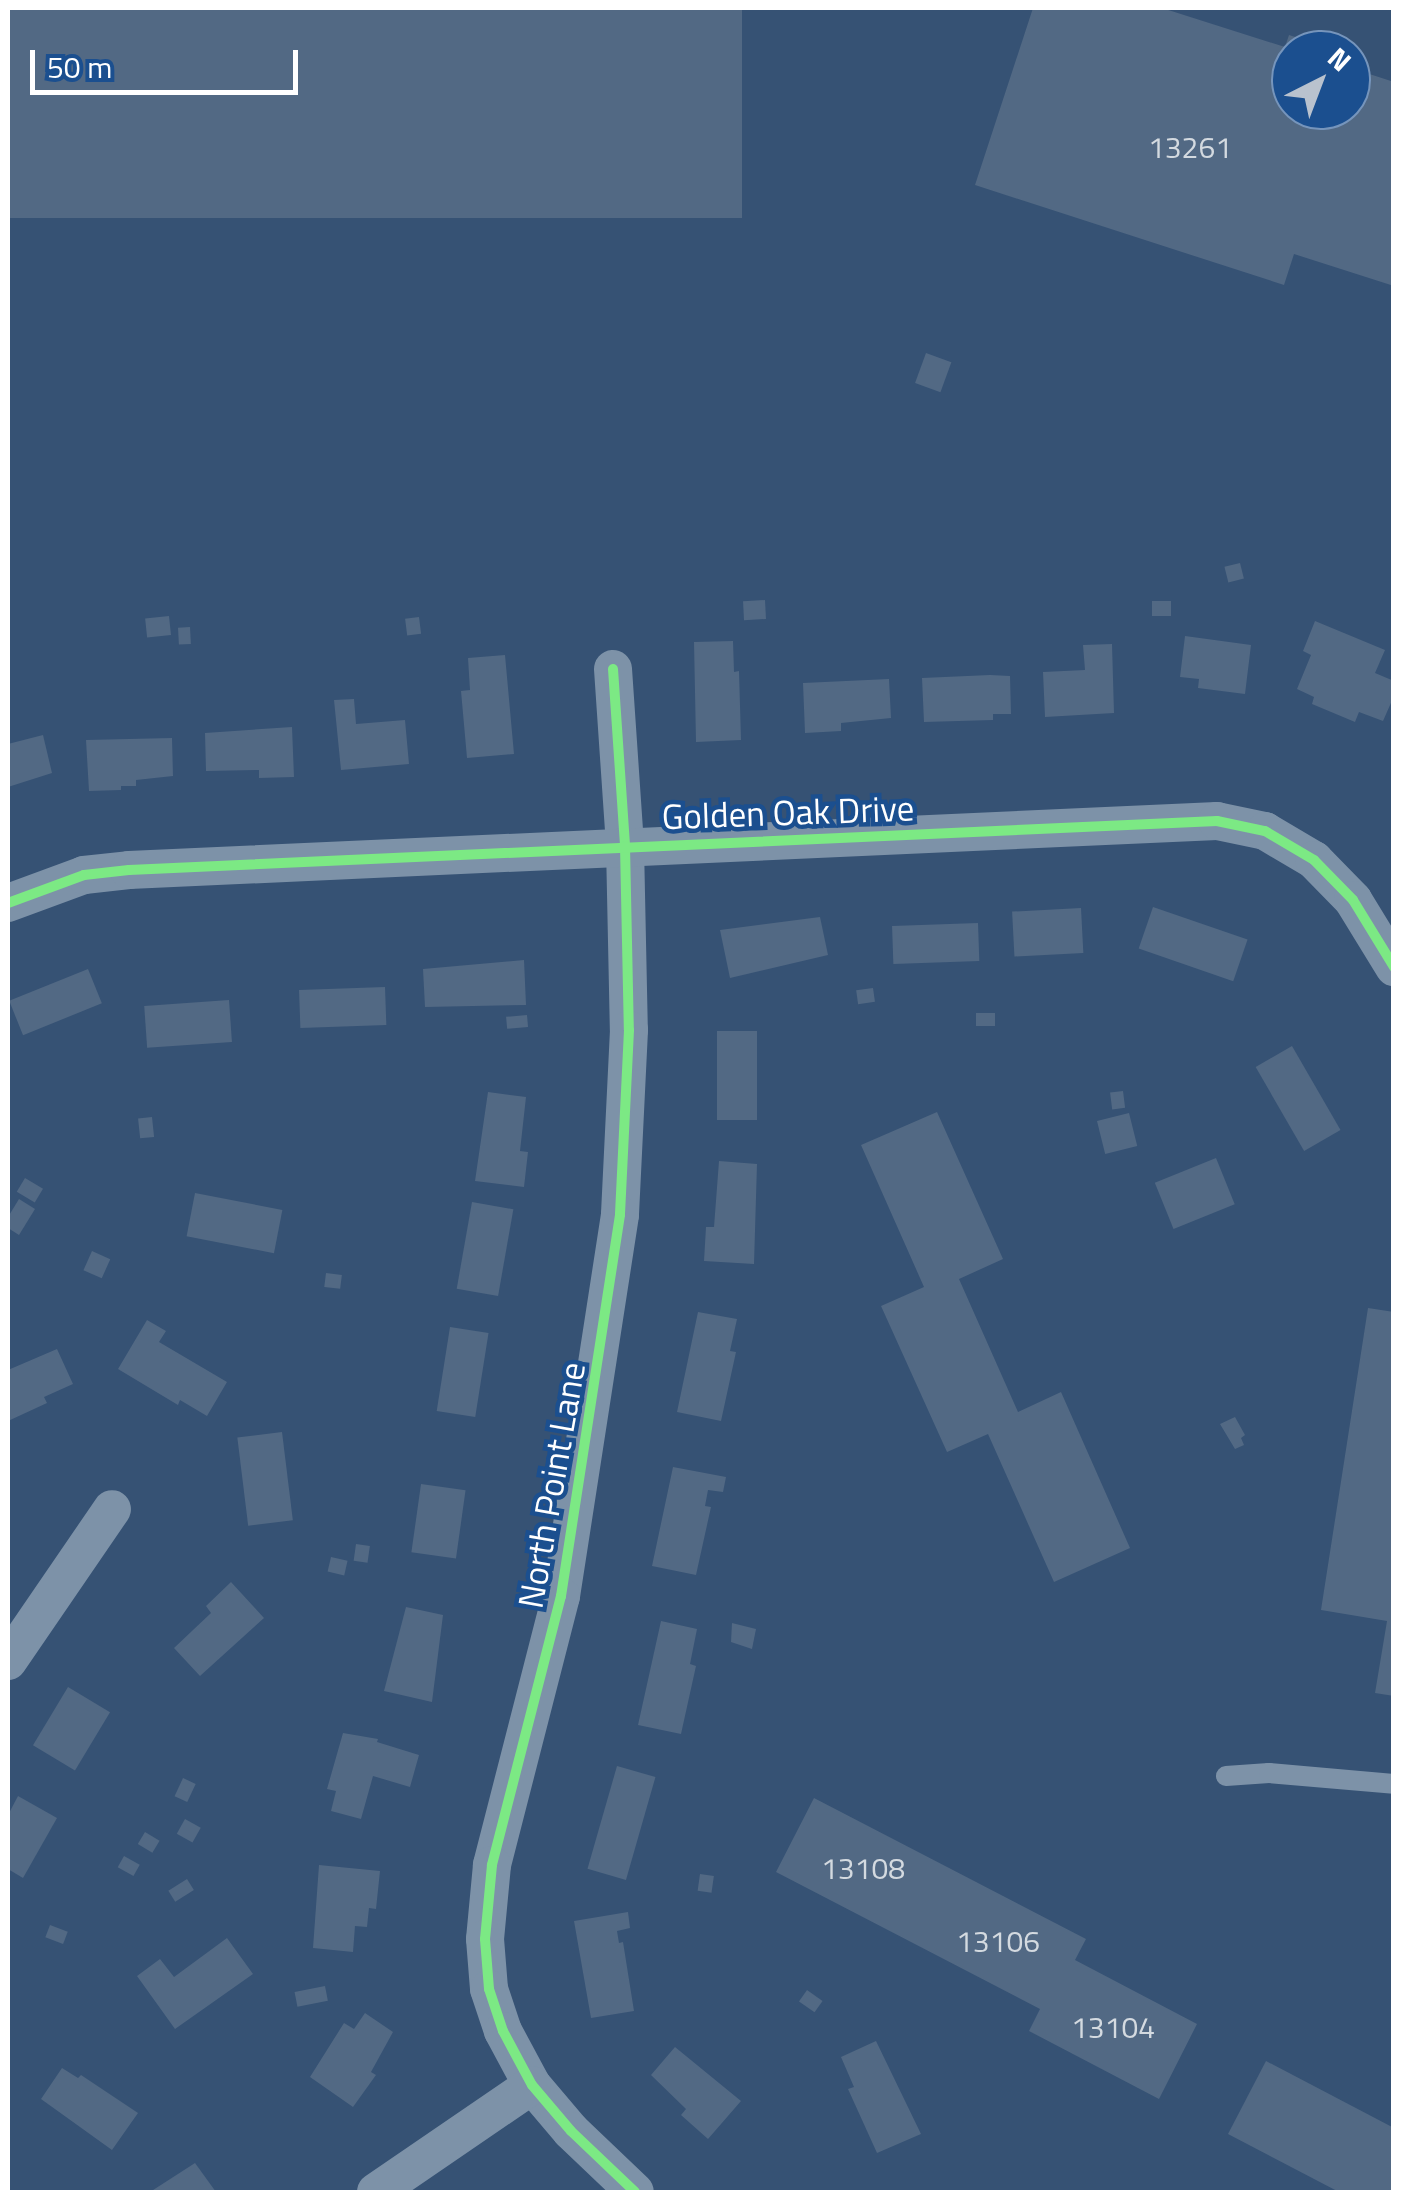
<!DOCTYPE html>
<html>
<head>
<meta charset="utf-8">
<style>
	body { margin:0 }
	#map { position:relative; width:1401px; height:2200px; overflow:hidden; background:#365274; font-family:"Titillium Web",sans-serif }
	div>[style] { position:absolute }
	.building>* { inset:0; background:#526984; transform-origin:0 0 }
	.service>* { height:20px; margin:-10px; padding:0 10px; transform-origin:10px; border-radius:10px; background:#7d92a8 }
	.minor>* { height:38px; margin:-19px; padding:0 19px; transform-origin:19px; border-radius:19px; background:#7d92a8 }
	.cycleway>* { height:10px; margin:-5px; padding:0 5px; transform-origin:5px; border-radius:5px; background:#7ce984 }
	span { translate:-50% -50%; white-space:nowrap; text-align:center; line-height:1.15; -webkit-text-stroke:9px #1b4f8f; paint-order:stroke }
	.number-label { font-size:30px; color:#d4dae0 }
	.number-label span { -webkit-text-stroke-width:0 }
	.street-label { font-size:35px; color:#fff }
	.frame { position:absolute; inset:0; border:10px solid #fff; pointer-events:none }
	.north { position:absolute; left:1271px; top:30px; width:100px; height:100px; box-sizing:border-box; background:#1b4f8f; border:2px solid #7695bc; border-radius:50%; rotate:42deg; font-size:28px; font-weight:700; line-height:40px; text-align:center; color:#fff }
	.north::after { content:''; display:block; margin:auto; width:35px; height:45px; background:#b9c2ce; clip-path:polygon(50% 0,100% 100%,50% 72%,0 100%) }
	.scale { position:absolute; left:30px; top:50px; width:268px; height:45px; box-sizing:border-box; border:5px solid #fff; border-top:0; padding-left:12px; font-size:30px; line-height:35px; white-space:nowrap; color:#fff; -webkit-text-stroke:8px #1b4f8f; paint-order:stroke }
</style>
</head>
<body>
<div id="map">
	<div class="building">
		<i style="left:8px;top:8px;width:734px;height:210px"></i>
		<i style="clip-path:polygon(1033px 8px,1162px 8px,1285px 47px,1289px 35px,1317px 44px,1315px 50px,1291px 50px,1291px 110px,1351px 110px,1351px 68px,1394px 82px,1394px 286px,1294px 254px,1284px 285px,975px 185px)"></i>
		<i style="left:926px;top:353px;width:27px;height:32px;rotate:20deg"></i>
		<i style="left:1240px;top:563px;width:16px;height:16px;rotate:76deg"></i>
		<i style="left:765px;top:600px;width:19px;height:22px;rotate:87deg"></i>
		<i style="left:1171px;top:601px;width:15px;height:19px;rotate:90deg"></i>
		<i style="left:169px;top:616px;width:19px;height:24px;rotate:84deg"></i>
		<i style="left:419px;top:617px;width:17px;height:14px;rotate:83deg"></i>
		<i style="clip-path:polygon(1315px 621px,1385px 650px,1375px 673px,1394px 681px,1394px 696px,1383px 721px,1359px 712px,1355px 722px,1312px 704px,1314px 697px,1297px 689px,1311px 655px,1303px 651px)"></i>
		<i style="left:190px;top:627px;width:17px;height:12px;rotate:87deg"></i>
		<i style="clip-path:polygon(1185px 636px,1251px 645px,1245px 694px,1198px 688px,1199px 679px,1180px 677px)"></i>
		<i style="clip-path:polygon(733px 641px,734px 672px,739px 671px,741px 740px,696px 742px,694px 642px)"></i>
		<i style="clip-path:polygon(1112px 644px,1114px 713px,1045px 717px,1043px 672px,1085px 670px,1083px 645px)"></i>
		<i style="clip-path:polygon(505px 655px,514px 754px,467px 758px,461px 691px,470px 690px,468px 658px)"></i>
		<i style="clip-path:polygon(990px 675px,1010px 676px,1011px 714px,993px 714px,993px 720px,924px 722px,922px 678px)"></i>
		<i style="clip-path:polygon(889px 679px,891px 718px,841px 723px,841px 731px,805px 733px,803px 683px)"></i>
		<i style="clip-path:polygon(354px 699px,356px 724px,405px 720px,409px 764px,341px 770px,334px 700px)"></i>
		<i style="clip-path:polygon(292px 727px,294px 777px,259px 778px,259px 770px,206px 771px,205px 733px)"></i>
		<i style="clip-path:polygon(43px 735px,52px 773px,8px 787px,8px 744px)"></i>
		<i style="clip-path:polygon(172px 738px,173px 776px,136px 780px,136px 786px,121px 786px,121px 790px,89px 791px,86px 740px)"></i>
		<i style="left:1153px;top:907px;width:100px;height:44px;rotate:19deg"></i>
		<i style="left:1081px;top:908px;width:45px;height:69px;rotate:87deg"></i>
		<i style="clip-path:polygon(820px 917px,828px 955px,730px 978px,720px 930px)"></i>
		<i style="left:978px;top:923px;width:38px;height:86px;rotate:88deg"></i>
		<i style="clip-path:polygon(524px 960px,526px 1005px,425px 1007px,423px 969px)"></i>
		<i style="left:88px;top:969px;width:37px;height:85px;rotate:68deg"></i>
		<i style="left:385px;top:987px;width:38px;height:86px;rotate:88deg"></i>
		<i style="left:873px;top:988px;width:14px;height:17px;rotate:82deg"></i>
		<i style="left:229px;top:1000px;width:42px;height:85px;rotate:86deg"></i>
		<i style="left:976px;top:1013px;width:19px;height:13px"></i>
		<i style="left:527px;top:1015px;width:12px;height:21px;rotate:85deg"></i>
		<i style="left:717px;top:1031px;width:40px;height:89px"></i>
		<i style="left:1292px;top:1046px;width:97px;height:42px;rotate:60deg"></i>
		<i style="left:1123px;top:1091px;width:17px;height:13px;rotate:83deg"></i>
		<i style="clip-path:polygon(488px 1092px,526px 1097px,520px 1151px,528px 1152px,524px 1187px,475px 1181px)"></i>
		<i style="clip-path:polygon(937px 1112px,1003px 1259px,959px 1279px,1018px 1412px,1061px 1392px,1130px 1548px,1054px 1582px,988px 1434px,947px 1452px,881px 1306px,924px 1287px,861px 1145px)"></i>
		<i style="left:1129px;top:1113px;width:34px;height:33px;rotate:76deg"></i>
		<i style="left:152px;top:1117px;width:20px;height:14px;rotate:84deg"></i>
		<i style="left:1216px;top:1158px;width:50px;height:66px;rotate:68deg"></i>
		<i style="clip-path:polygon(719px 1161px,757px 1164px,754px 1264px,704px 1261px,706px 1227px,714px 1227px)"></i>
		<i style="left:25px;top:1178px;width:21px;height:16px;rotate:31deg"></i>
		<i style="left:195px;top:1193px;width:89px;height:44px;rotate:11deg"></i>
		<i style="clip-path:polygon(19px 1199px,35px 1209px,19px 1235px,8px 1228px,8px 1217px)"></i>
		<i style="left:472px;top:1202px;width:42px;height:88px;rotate:10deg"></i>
		<i style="left:92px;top:1251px;width:20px;height:21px;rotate:24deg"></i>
		<i style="left:326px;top:1273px;width:16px;height:14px;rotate:7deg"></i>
		<i style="clip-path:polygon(1368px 1308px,1394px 1312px,1394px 1696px,1375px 1693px,1387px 1621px,1321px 1610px)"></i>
		<i style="clip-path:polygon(698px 1312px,737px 1319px,730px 1351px,736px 1352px,721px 1421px,677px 1412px)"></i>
		<i style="clip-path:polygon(147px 1320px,166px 1331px,159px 1342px,227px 1382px,207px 1416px,180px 1400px,178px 1405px,118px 1369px)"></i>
		<i style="left:450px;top:1327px;width:39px;height:85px;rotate:9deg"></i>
		<i style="clip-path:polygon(57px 1349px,73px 1384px,44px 1397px,47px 1403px,8px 1421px,8px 1370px)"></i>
		<i style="clip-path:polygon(1235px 1417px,1245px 1435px,1241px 1438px,1244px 1445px,1235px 1449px,1220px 1424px)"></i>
		<i style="left:282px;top:1432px;width:89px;height:45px;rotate:83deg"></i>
		<i style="clip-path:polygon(673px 1467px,726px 1477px,723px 1492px,708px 1490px,705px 1506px,711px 1507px,696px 1575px,652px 1566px)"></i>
		<i style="left:421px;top:1484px;width:45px;height:69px;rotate:8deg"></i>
		<i style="left:356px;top:1544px;width:14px;height:17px;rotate:8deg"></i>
		<i style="left:331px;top:1557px;width:17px;height:15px;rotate:13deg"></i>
		<i style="clip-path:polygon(231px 1582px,264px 1618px,200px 1676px,174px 1648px,211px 1613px,206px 1606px)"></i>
		<i style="clip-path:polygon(406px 1607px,443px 1615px,432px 1702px,384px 1691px)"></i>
		<i style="clip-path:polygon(661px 1621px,697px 1629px,690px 1664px,696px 1666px,681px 1734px,638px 1725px)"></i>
		<i style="clip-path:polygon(732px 1623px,756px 1629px,752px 1649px,731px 1642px)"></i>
		<i style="left:68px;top:1687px;width:49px;height:68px;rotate:31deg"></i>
		<i style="clip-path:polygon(343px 1733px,378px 1739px,377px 1742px,419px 1755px,410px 1787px,373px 1776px,361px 1819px,331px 1811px,336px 1791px,327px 1789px)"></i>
		<i style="left:617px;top:1766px;width:40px;height:107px;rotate:16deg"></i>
		<i style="left:183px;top:1778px;width:14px;height:20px;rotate:25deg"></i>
		<i style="clip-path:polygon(18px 1796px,57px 1818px,23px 1878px,8px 1869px,8px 1815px)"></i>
		<i style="clip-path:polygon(814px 1798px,1086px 1939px,1075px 1960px,1197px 2024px,1159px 2099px,1029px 2031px,1040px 2009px,776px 1872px)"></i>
		<i style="left:185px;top:1819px;width:18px;height:17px;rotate:29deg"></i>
		<i style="left:145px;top:1832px;width:17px;height:14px;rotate:31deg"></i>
		<i style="left:124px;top:1856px;width:18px;height:13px;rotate:29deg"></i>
		<i style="clip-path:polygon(319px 1865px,380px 1871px,376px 1909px,369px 1908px,367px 1927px,355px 1926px,353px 1952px,313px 1948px)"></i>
		<i style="left:700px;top:1874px;width:14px;height:17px;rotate:8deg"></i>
		<i style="left:187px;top:1879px;width:13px;height:22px;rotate:58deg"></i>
		<i style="clip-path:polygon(628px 1912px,630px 1928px,617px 1931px,619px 1943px,623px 1942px,634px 2011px,591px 2018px,574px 1921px)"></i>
		<i style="left:50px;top:1925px;width:19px;height:13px;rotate:21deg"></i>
		<i style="clip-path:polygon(227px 1938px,253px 1974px,175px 2029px,137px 1976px,160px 1959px,174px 1977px)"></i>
		<i style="left:325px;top:1986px;width:15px;height:31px;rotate:79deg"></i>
		<i style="left:807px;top:1990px;width:19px;height:14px;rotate:35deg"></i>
		<i style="clip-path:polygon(365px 2013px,393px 2032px,371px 2072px,376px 2075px,353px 2107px,310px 2077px,344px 2023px,354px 2029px)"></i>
		<i style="clip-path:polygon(876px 2041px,921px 2134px,877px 2153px,848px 2089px,854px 2087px,841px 2057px)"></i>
		<i style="clip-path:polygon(675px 2047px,741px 2101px,708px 2139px,681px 2115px,686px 2109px,651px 2075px)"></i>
		<i style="clip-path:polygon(1266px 2061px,1394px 2128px,1394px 2192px,1339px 2192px,1228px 2134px)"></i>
		<i style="clip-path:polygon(62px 2068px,78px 2078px,81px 2075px,138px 2113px,112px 2150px,41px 2099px)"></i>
		<i style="clip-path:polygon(195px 2163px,216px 2192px,150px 2192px)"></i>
	</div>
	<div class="service">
		<i style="left:1226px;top:1776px;width:43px;rotate:-4deg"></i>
		<i style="left:1269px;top:1773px;width:125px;rotate:5deg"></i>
	</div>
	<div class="minor">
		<i style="left:613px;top:669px;width:177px;rotate:86.1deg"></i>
		<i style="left:625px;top:846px;width:184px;rotate:88.8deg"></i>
		<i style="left:629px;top:1030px;width:185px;rotate:92.8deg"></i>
		<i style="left:620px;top:1215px;width:386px;rotate:98.8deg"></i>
		<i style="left:561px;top:1596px;width:278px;rotate:104.4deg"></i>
		<i style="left:492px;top:1865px;width:74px;rotate:95.4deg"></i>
		<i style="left:485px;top:1939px;width:50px;rotate:85.4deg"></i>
		<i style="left:489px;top:1989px;width:44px;rotate:71.6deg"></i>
		<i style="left:503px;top:2031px;width:61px;rotate:61.8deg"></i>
		<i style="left:532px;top:2085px;width:60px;rotate:49.7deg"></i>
		<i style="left:571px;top:2131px;width:88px;rotate:43.6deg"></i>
		<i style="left:8px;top:903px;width:81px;rotate:-20.2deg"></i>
		<i style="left:84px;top:875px;width:45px;rotate:-6.3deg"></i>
		<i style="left:129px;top:870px;width:1089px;rotate:-2.58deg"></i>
		<i style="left:1217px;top:821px;width:49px;rotate:11.8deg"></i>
		<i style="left:1265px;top:831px;width:57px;rotate:30.6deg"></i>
		<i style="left:1314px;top:860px;width:56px;rotate:45.7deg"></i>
		<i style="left:1353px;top:900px;width:79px;rotate:58.5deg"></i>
		<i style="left:8px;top:1661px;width:184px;rotate:-55.6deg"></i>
		<i style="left:376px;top:2192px;width:189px;rotate:-34.4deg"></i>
	</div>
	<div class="cycleway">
		<i style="left:613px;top:669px;width:177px;rotate:86.1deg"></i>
		<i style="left:625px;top:846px;width:184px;rotate:88.8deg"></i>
		<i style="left:629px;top:1030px;width:185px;rotate:92.8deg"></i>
		<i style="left:620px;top:1215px;width:386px;rotate:98.8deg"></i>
		<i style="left:561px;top:1596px;width:278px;rotate:104.4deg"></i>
		<i style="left:492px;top:1865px;width:74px;rotate:95.4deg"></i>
		<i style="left:485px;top:1939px;width:50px;rotate:85.4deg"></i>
		<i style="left:489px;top:1989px;width:44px;rotate:71.6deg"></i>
		<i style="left:503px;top:2031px;width:61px;rotate:61.8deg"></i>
		<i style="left:532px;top:2085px;width:60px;rotate:49.7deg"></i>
		<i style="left:571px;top:2131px;width:88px;rotate:43.6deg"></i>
		<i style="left:8px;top:903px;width:81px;rotate:-20.2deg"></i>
		<i style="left:84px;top:875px;width:45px;rotate:-6.3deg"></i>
		<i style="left:129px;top:870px;width:1089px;rotate:-2.58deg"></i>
		<i style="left:1217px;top:821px;width:49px;rotate:11.8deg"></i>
		<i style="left:1265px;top:831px;width:57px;rotate:30.6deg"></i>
		<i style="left:1314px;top:860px;width:56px;rotate:45.7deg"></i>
		<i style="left:1353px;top:900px;width:79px;rotate:58.5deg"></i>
	</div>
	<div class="number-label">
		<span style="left:1190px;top:147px">13261</span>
		<span style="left:863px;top:1868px">13108</span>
		<span style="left:998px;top:1941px">13106</span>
		<span style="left:1113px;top:2027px">13104</span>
	</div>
	<div class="street-label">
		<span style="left:788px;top:812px;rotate:-2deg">Golden Oak Drive</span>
		<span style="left:551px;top:1485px;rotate:-80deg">North Point Lane</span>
	</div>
	<div class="frame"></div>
	<div class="north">N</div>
	<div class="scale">50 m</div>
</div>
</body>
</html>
